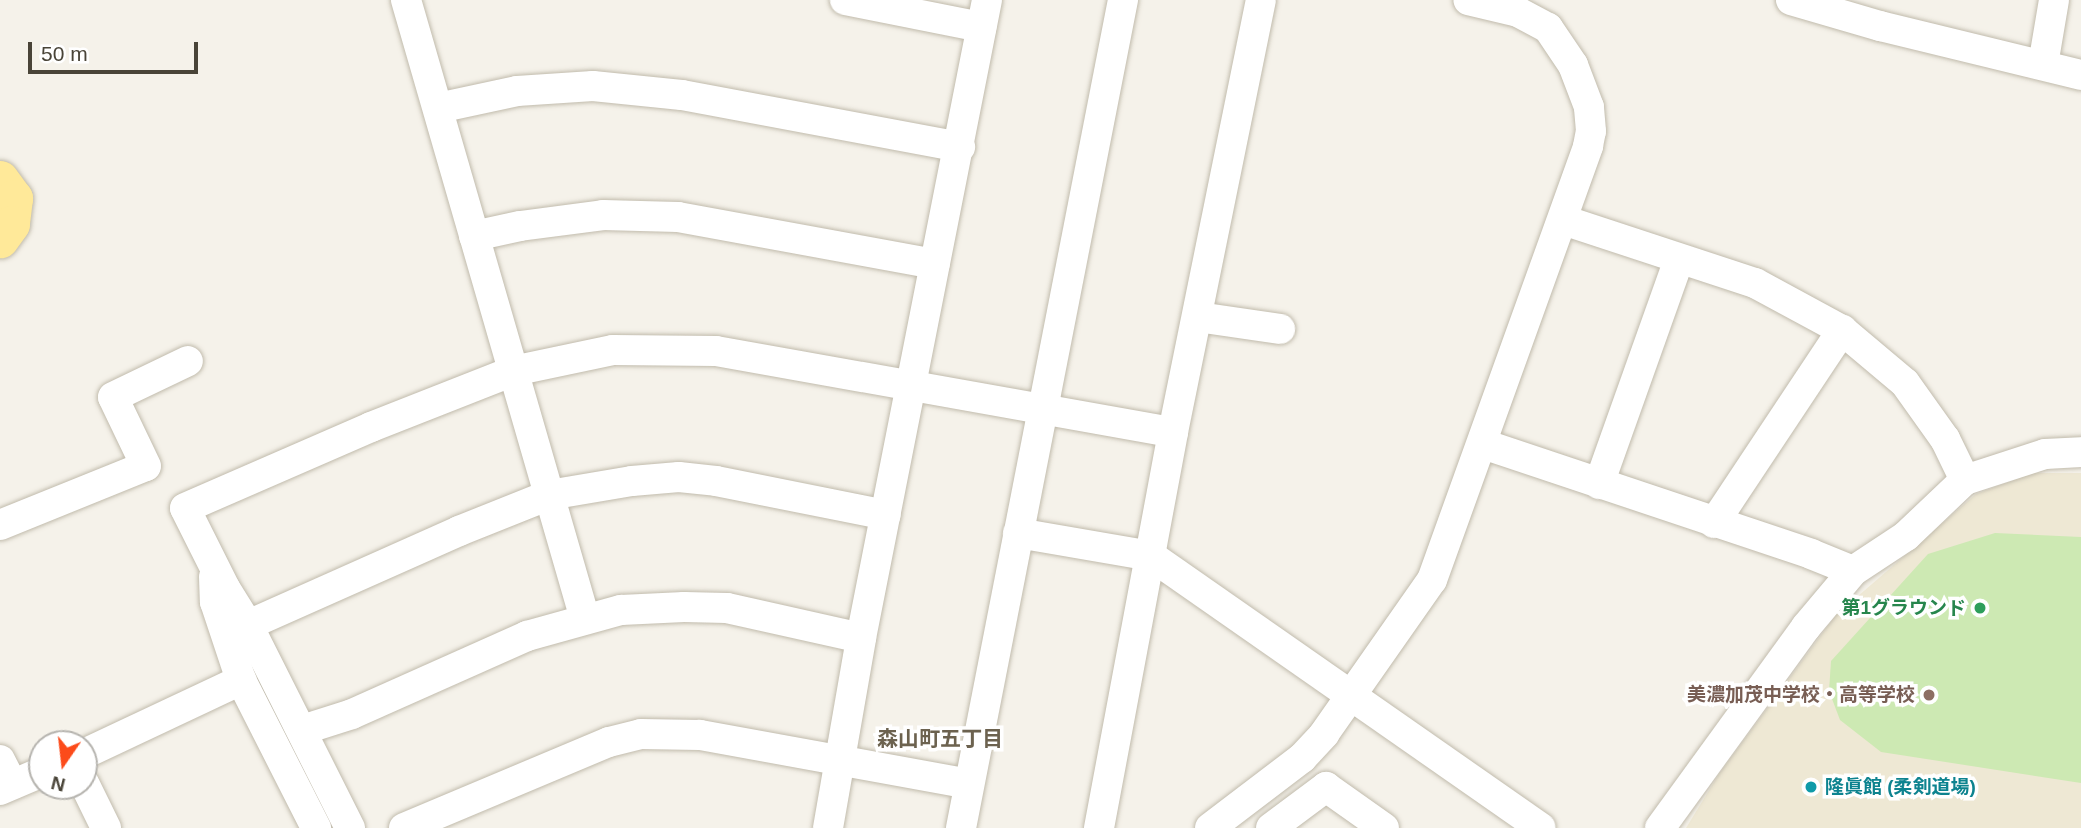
<!DOCTYPE html>
<html>
<head>
<meta charset="utf-8">
<style>
	body { margin:0 }
	#map { position:relative; width:2081px; height:828px; overflow:hidden; background:#f5f2ea; font-family:Arial,"Noto Sans JP",sans-serif }
	div>[style] { position:absolute }
	.education>* { inset:0; background:#eee8d4 }
	.green>* { inset:0; background:#cde9b3 }
	.roads { filter:drop-shadow(0 0 2px #c1bbac) drop-shadow(0 0 2px #c1bbac) }
	.minor>* { height:30px; margin:-15px; padding:0 15px; transform-origin:15px; border-radius:15px; background:#fff }
	.major>* { height:37px; margin:-18.5px; padding:0 18.5px; transform-origin:18.5px; border-radius:18.5px; background:#ffe999 }
	.dots>* { width:19px; height:19px; translate:-50% -50%; box-sizing:border-box; border:4px solid #fff; border-radius:50% }
	span { translate:-50% -50%; white-space:nowrap; text-align:center; line-height:1.15; -webkit-text-stroke:7px #fff; paint-order:stroke }
	.leisure-label { font-size:19px; color:#27864d; font-weight:700 }
	.right { translate:-100% -50%; text-align:right }
	.education-label { font-size:19px; color:#785e54; font-weight:700 }
	.culture-label { font-size:19px; color:#0d838f; font-weight:700 }
	.left { translate:0 -50%; text-align:left }
	.neighbourhood-label { font-size:21px; color:#6c624f; font-weight:700 }
	.north { position:absolute; left:28px; top:730px; width:70px; height:70px; box-sizing:border-box; background:#fff; border:2px solid #b6b4af; border-radius:50%; rotate:194deg; font-size:19px; font-weight:700; line-height:28px; text-align:center; color:#494438 }
	.north::after { content:''; display:block; margin:auto; width:24px; height:32px; background:#fc4b1a; clip-path:polygon(50% 0,100% 100%,50% 72%,0 100%) }
	.scale { position:absolute; left:28px; top:42px; width:170px; height:32px; box-sizing:border-box; border:4px solid #494438; border-top:0; padding-left:9px; font-size:21px; line-height:24px; white-space:nowrap; color:#494438; -webkit-text-stroke:5px #fff; paint-order:stroke }
</style>
</head>
<body>
<div id="map">
	<div class="education">
		<i style="clip-path:polygon(2033px 473px,2081px 473px,2081px 828px,1686px 828px,1719px 774px,1835px 616px,1976px 494px)"></i>
	</div>
	<div class="green">
		<i style="clip-path:polygon(1995px 533px,2081px 537px,2081px 783px,1881px 752px,1840px 720px,1829px 691px,1831px 661px,1928px 554px)"></i>
	</div>
	<div class="roads">
		<div class="minor">
			<i style="left:406px;top:0;width:644px;rotate:73.87deg"></i>
			<i style="left:845px;top:0;width:139px;rotate:11.2deg"></i>
			<i style="left:1791px;top:0;width:93px;rotate:16.3deg"></i>
			<i style="left:1880px;top:26px;width:207px;rotate:13.7deg"></i>
			<i style="left:2043px;top:65px;width:66px;rotate:-80.4deg"></i>
			<i style="left:438px;top:108px;width:81px;rotate:-12.1deg"></i>
			<i style="left:517px;top:91px;width:76px;rotate:-3.8deg"></i>
			<i style="left:593px;top:86px;width:89px;rotate:5.8deg"></i>
			<i style="left:682px;top:95px;width:283px;rotate:10.6deg"></i>
			<i style="left:1563px;top:220px;width:202px;rotate:18.2deg"></i>
			<i style="left:1755px;top:283px;width:99px;rotate:28.4deg"></i>
			<i style="left:1842px;top:330px;width:82px;rotate:40.1deg"></i>
			<i style="left:1905px;top:383px;width:69px;rotate:54.5deg"></i>
			<i style="left:1945px;top:439px;width:46px;rotate:64deg"></i>
			<i style="left:474px;top:236px;width:47px;rotate:-12.3deg"></i>
			<i style="left:520px;top:226px;width:84px;rotate:-7.5deg"></i>
			<i style="left:603px;top:215px;width:75px;rotate:1.5deg"></i>
			<i style="left:678px;top:217px;width:261px;rotate:10.4deg"></i>
			<i style="left:1198px;top:317px;width:83px;rotate:8.3deg"></i>
			<i style="left:1483px;top:444px;width:346px;rotate:18.5deg"></i>
			<i style="left:1811px;top:554px;width:45px;rotate:22deg"></i>
			<i style="left:1599px;top:484px;width:239px;rotate:-70.4deg"></i>
			<i style="left:1714px;top:523px;width:232px;rotate:-56.4deg"></i>
			<i style="left:0;top:525px;width:157px;rotate:-22deg"></i>
			<i style="left:146px;top:466px;width:76px;rotate:-115.6deg"></i>
			<i style="left:113px;top:397px;width:83px;rotate:-25.6deg"></i>
			<i style="left:1018px;top:533px;width:135px;rotate:9.8deg"></i>
			<i style="left:1151px;top:556px;width:475px;rotate:34.9deg"></i>
			<i style="left:214px;top:577px;width:25px;rotate:88deg"></i>
			<i style="left:215px;top:602px;width:82px;rotate:71.6deg"></i>
			<i style="left:241px;top:680px;width:166px;rotate:63.1deg"></i>
			<i style="left:248px;top:625px;width:231px;rotate:-24deg"></i>
			<i style="left:459px;top:531px;width:97px;rotate:-21.8deg"></i>
			<i style="left:549px;top:495px;width:84px;rotate:-9.6deg"></i>
			<i style="left:632px;top:481px;width:47px;rotate:-4.9deg"></i>
			<i style="left:679px;top:477px;width:37px;rotate:6deg"></i>
			<i style="left:716px;top:481px;width:173px;rotate:11.3deg"></i>
			<i style="left:302px;top:730px;width:52px;rotate:-17.7deg"></i>
			<i style="left:352px;top:714px;width:192px;rotate:-24deg"></i>
			<i style="left:527px;top:636px;width:98px;rotate:-15.5deg"></i>
			<i style="left:621px;top:610px;width:63px;rotate:-2.7deg"></i>
			<i style="left:684px;top:607px;width:43px;rotate:1.3deg"></i>
			<i style="left:727px;top:608px;width:137px;rotate:12.6deg"></i>
			<i style="left:84px;top:754px;width:174px;rotate:-25.2deg"></i>
			<i style="left:0;top:760px;width:27px;rotate:63deg"></i>
			<i style="left:84px;top:783px;width:50px;rotate:63.9deg"></i>
			<i style="left:0;top:790px;width:46px;rotate:-23.2deg"></i>
			<i style="left:350px;top:828px;width:227px;rotate:-116.7deg"></i>
			<i style="left:248px;top:625px;width:44px;rotate:-121.9deg"></i>
			<i style="left:225px;top:588px;width:89px;rotate:-116.6deg"></i>
			<i style="left:185px;top:508px;width:203px;rotate:-23.5deg"></i>
			<i style="left:371px;top:427px;width:153px;rotate:-21.5deg"></i>
			<i style="left:513px;top:371px;width:102px;rotate:-11.9deg"></i>
			<i style="left:613px;top:350px;width:103px;rotate:0.6deg"></i>
			<i style="left:716px;top:351px;width:464px;rotate:10.1deg"></i>
			<i style="left:404px;top:828px;width:222px;rotate:-22.8deg"></i>
			<i style="left:609px;top:742px;width:33px;rotate:-14deg"></i>
			<i style="left:641px;top:734px;width:59px;rotate:1deg"></i>
			<i style="left:700px;top:735px;width:273px;rotate:10.3deg"></i>
			<i style="left:828px;top:828px;width:193px;rotate:-80.1deg"></i>
			<i style="left:861px;top:638px;width:650px;rotate:-78.83deg"></i>
			<i style="left:961px;top:828px;width:844px;rotate:-78.93deg"></i>
			<i style="left:1099px;top:828px;width:403px;rotate:-79.4deg"></i>
			<i style="left:1173px;top:432px;width:441px;rotate:-78.5deg"></i>
			<i style="left:1210px;top:828px;width:116px;rotate:-37.3deg"></i>
			<i style="left:1302px;top:758px;width:33px;rotate:-47deg"></i>
			<i style="left:1324px;top:734px;width:188px;rotate:-55deg"></i>
			<i style="left:1432px;top:580px;width:461px;rotate:-70.2deg"></i>
			<i style="left:1588px;top:146px;width:15px;rotate:-79deg"></i>
			<i style="left:1591px;top:131px;width:24px;rotate:-95deg"></i>
			<i style="left:1589px;top:107px;width:45px;rotate:-110.9deg"></i>
			<i style="left:1573px;top:65px;width:45px;rotate:-124deg"></i>
			<i style="left:1548px;top:28px;width:34px;rotate:-152deg"></i>
			<i style="left:1518px;top:12px;width:51px;rotate:-166.5deg"></i>
			<i style="left:1271px;top:828px;width:69px;rotate:-36.7deg"></i>
			<i style="left:1326px;top:787px;width:71px;rotate:35.3deg"></i>
			<i style="left:1660px;top:828px;width:248px;rotate:-54deg"></i>
			<i style="left:1806px;top:627px;width:73px;rotate:-50deg"></i>
			<i style="left:1853px;top:571px;width:64px;rotate:-33.4deg"></i>
			<i style="left:1906px;top:536px;width:81px;rotate:-43.5deg"></i>
			<i style="left:1965px;top:480px;width:84px;rotate:-18deg"></i>
			<i style="left:2045px;top:454px;width:36px;rotate:-3deg"></i>
		</div>
		<div class="major">
			<i style="left:0;top:179px;width:24px;rotate:54deg"></i>
			<i style="left:14px;top:198px;width:26px;rotate:97deg"></i>
			<i style="left:11px;top:224px;width:19px;rotate:126deg"></i>
		</div>
	</div>
	<div class="dots">
		<i style="left:1980px;top:608px;background:#2e9e5b"></i>
		<i style="left:1929px;top:695px;background:#8d6e63"></i>
		<i style="left:1811px;top:787px;background:#0f9aa8"></i>
	</div>
	<div class="leisure-label">
		<span class="right" style="left:1966px;top:608px">第1グラウンド</span>
	</div>
	<div class="education-label">
		<span class="right" style="left:1915px;top:695px">美濃加茂中学校・高等学校</span>
	</div>
	<div class="culture-label">
		<span class="left" style="left:1825px;top:787px">隆眞館 (柔剣道場)</span>
	</div>
	<div class="neighbourhood-label">
		<span style="left:940px;top:739px">森山町五丁目</span>
	</div>
	<div class="north">N</div>
	<div class="scale">50 m</div>
</div>
</body>
</html>
